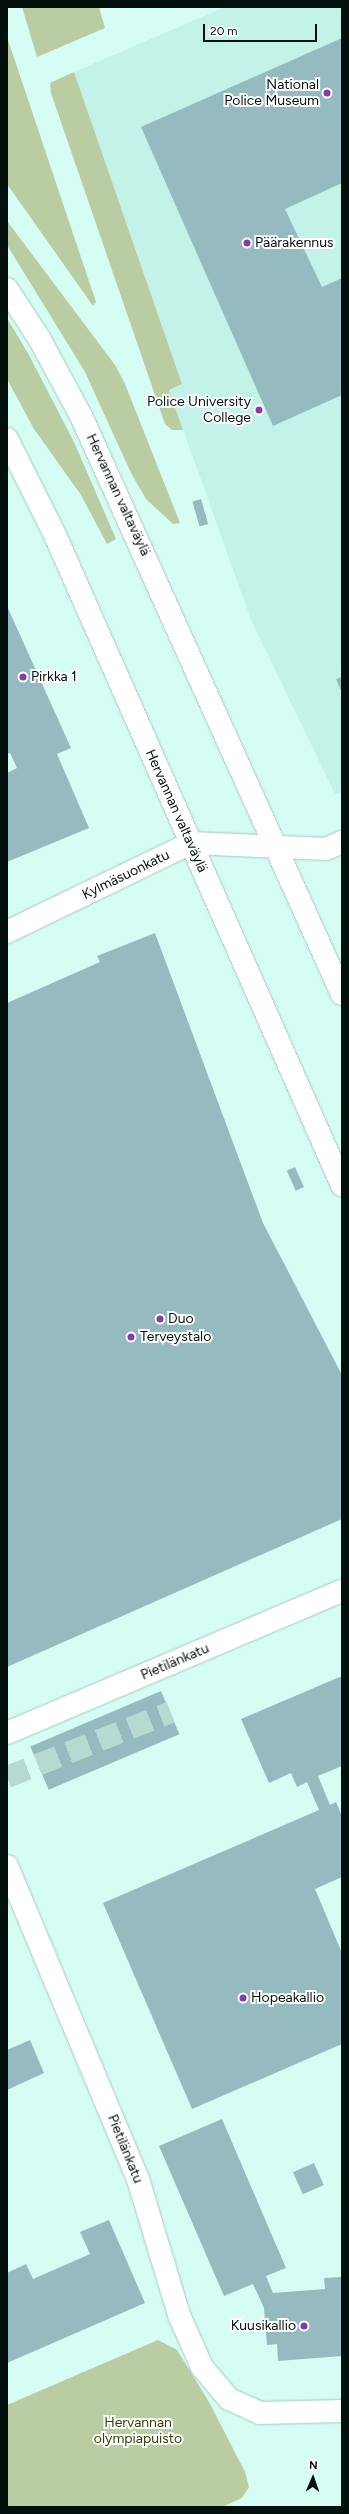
<!DOCTYPE html>
<html>
<head>
<meta charset="utf-8">
<style>
	body { margin:0 }
	#map { position:relative; width:349px; height:2514px; overflow:hidden; background:#d6fdf3; font-family:Figtree,sans-serif }
	div>[style] { position:absolute }
	.built>* { inset:0; background:#c3f3e8 }
	.green>* { inset:0; background:#bacca2 }
	.building>* { inset:0; background:#95bbc0; transform-origin:0 0 }
	.minor-tunnel>* { height:22px; margin-top:-11px; transform-origin:0; background:repeating-linear-gradient(90deg,#b6d9d1 0 22px,transparent 0 33px) }
	.roads { filter:drop-shadow(0 0 1px #a5cbc2) drop-shadow(0 0 1px #a5cbc2) }
	.minor>* { height:22px; margin:-11px; padding:0 11px; transform-origin:11px; border-radius:11px; background:#fff }
	.major>* { height:22px; margin:-11px; padding:0 11px; transform-origin:11px; border-radius:11px; background:#fff }
	.dots>* { width:11px; height:11px; translate:-50% -50%; box-sizing:border-box; border:2px solid #fff; border-radius:50% }
	span { translate:-50% -50%; white-space:nowrap; text-align:center; line-height:1.15; -webkit-text-stroke:4px #fff; paint-order:stroke }
	.poi-label { font-size:14px; color:#04100e }
	.right { translate:-100% -50%; text-align:right }
	.left { translate:0 -50%; text-align:left }
	.street-label { font-size:14px; color:#04100e }
	.park-label { font-size:14px; color:#304404 }
	.frame { position:absolute; inset:0; border:8px solid #04100e; pointer-events:none }
	.north { position:absolute; left:293px; top:2458px; width:40px; height:40px; -webkit-text-stroke:3px #fff; paint-order:stroke; rotate:2deg; font-size:11px; font-weight:700; line-height:16px; text-align:center; color:#04100e }
	.north::after { content:''; display:block; margin:auto; width:14px; height:18px; background:#04100e; clip-path:polygon(50% 0,100% 100%,50% 72%,0 100%) }
	.scale { position:absolute; left:203px; top:24px; width:114px; height:18px; box-sizing:border-box; border:2px solid #04100e; border-top:0; padding-left:5px; font-size:12px; line-height:14px; white-space:nowrap; color:#04100e; -webkit-text-stroke:3px #fff; paint-order:stroke }
</style>
</head>
<body>
<div id="map">
	<div class="built">
		<i style="clip-path:polygon(225px 7px,342px 7px,342px 791px,335px 794px,251px 620px,169px 390px,182px 384px,74px 72px)"></i>
	</div>
	<div class="green">
		<i style="clip-path:polygon(22px 7px,99px 7px,105px 28px,37px 57px)"></i>
		<i style="clip-path:polygon(7px 37px,96px 302px,93px 306px,7px 184px)"></i>
		<i style="clip-path:polygon(74px 72px,182px 384px,169px 390px,183px 430px,172px 430px,165px 424px,51px 93px,50px 83px)"></i>
		<i style="clip-path:polygon(7px 221px,115px 365px,125px 384px,180px 523px,173px 524px,146px 499px,131px 473px,85px 372px,7px 245px)"></i>
		<i style="clip-path:polygon(7px 318px,29px 355px,74px 442px,116px 539px,107px 544px,81px 495px,34px 429px,7px 379px)"></i>
		<i style="clip-path:polygon(158px 2340px,177px 2350px,209px 2402px,245px 2472px,249px 2487px,242px 2498px,222px 2507px,7px 2507px,7px 2405px)"></i>
	</div>
	<div class="building">
		<i style="clip-path:polygon(342px 38px,342px 183px,285px 209px,322px 287px,342px 278px,342px 395px,273px 426px,141px 127px)"></i>
		<i style="left:201px;top:499px;width:26px;height:9px;rotate:74deg"></i>
		<i style="clip-path:polygon(7px 606px,71px 748px,57px 754px,89px 828px,7px 862px,7px 773px,17px 768px,10px 753px,7px 754px)"></i>
		<i style="clip-path:polygon(342px 677px,342px 693px,336px 679px)"></i>
		<i style="clip-path:polygon(155px 933px,263px 1223px,342px 1375px,342px 1519px,7px 1667px,7px 1003px,100px 962px,97px 956px)"></i>
		<i style="left:295px;top:1167px;width:22px;height:9px;rotate:66deg"></i>
		<i style="clip-path:polygon(342px 1676px,342px 1766px,318px 1776px,330px 1805px,336px 1802px,342px 1816px,342px 1877px,315px 1889px,342px 1953px,342px 2044px,192px 2109px,103px 1903px,319px 1810px,307px 1782px,297px 1787px,291px 1773px,269px 1783px,241px 1719px)"></i>
		<i style="left:161px;top:1691px;width:47px;height:142px;rotate:67deg"></i>
		<i style="clip-path:polygon(30px 2040px,44px 2073px,7px 2090px,7px 2050px)"></i>
		<i style="clip-path:polygon(222px 2119px,286px 2268px,266px 2276px,273px 2293px,325px 2289px,324px 2278px,342px 2277px,342px 2356px,278px 2361px,277px 2344px,267px 2345px,264px 2308px,253px 2284px,224px 2296px,159px 2146px)"></i>
		<i style="left:314px;top:2163px;width:24px;height:23px;rotate:66deg"></i>
		<i style="clip-path:polygon(109px 2220px,145px 2303px,7px 2363px,7px 2273px,26px 2264px,33px 2279px,90px 2254px,80px 2232px)"></i>
	</div>
	<div class="minor-tunnel">
		<i style="left:7px;top:1777px;width:176px;rotate:-21.6deg"></i>
	</div>
	<div class="roads">
		<div class="minor">
			<i style="left:7px;top:932px;width:204px;rotate:-25.8deg"></i>
			<i style="left:191px;top:843px;width:135px;rotate:2.5deg"></i>
			<i style="left:326px;top:849px;width:17px;rotate:-24deg"></i>
			<i style="left:7px;top:1733px;width:364px;rotate:-23deg"></i>
			<i style="left:7px;top:1866px;width:339px;rotate:67.3deg"></i>
			<i style="left:138px;top:2179px;width:142px;rotate:73.2deg"></i>
			<i style="left:179px;top:2315px;width:57px;rotate:66.1deg"></i>
			<i style="left:202px;top:2367px;width:42px;rotate:49.8deg"></i>
			<i style="left:229px;top:2399px;width:34px;rotate:24deg"></i>
			<i style="left:260px;top:2413px;width:82px;rotate:-1.4deg"></i>
		</div>
		<div class="major">
			<i style="left:7px;top:289px;width:59px;rotate:56.9deg"></i>
			<i style="left:39px;top:338px;width:91px;rotate:61.7deg"></i>
			<i style="left:82px;top:418px;width:632px;rotate:65.71deg"></i>
			<i style="left:7px;top:439px;width:107px;rotate:63.4deg"></i>
			<i style="left:55px;top:535px;width:711px;rotate:66.18deg"></i>
		</div>
	</div>
	<div class="dots">
		<i style="left:327px;top:93px;background:#843bad"></i>
		<i style="left:247px;top:243px;background:#843bad"></i>
		<i style="left:259px;top:410px;background:#843bad"></i>
		<i style="left:23px;top:677px;background:#843bad"></i>
		<i style="left:160px;top:1319px;background:#843bad"></i>
		<i style="left:131px;top:1337px;background:#843bad"></i>
		<i style="left:243px;top:1998px;background:#843bad"></i>
		<i style="left:304px;top:2326px;background:#843bad"></i>
	</div>
	<div class="poi-label">
		<span class="right" style="left:319px;top:93px">National<br>Police Museum</span>
		<span class="left" style="left:255px;top:243px">Päärakennus</span>
		<span class="right" style="left:251px;top:410px">Police University<br>College</span>
		<span class="left" style="left:31px;top:677px">Pirkka 1</span>
		<span class="left" style="left:168px;top:1319px">Duo</span>
		<span class="left" style="left:140px;top:1337px">Terveystalo</span>
		<span class="left" style="left:251px;top:1998px">Hopeakallio</span>
		<span class="right" style="left:296px;top:2326px">Kuusikallio</span>
	</div>
	<div class="street-label">
		<span style="left:118px;top:495px;rotate:65deg">Hervannan valtaväylä</span>
		<span style="left:176px;top:811px;rotate:66deg">Hervannan valtaväylä</span>
		<span style="left:126px;top:875px;rotate:-26deg">Kylmäsuonkatu</span>
		<span style="left:175px;top:1662px;rotate:-23deg">Pietilänkatu</span>
		<span style="left:125px;top:2149px;rotate:68deg">Pietilänkatu</span>
	</div>
	<div class="park-label">
		<span style="left:138px;top:2431px">Hervannan<br>olympiapuisto</span>
	</div>
	<div class="frame"></div>
	<div class="north">N</div>
	<div class="scale">20 m</div>
</div>
</body>
</html>
